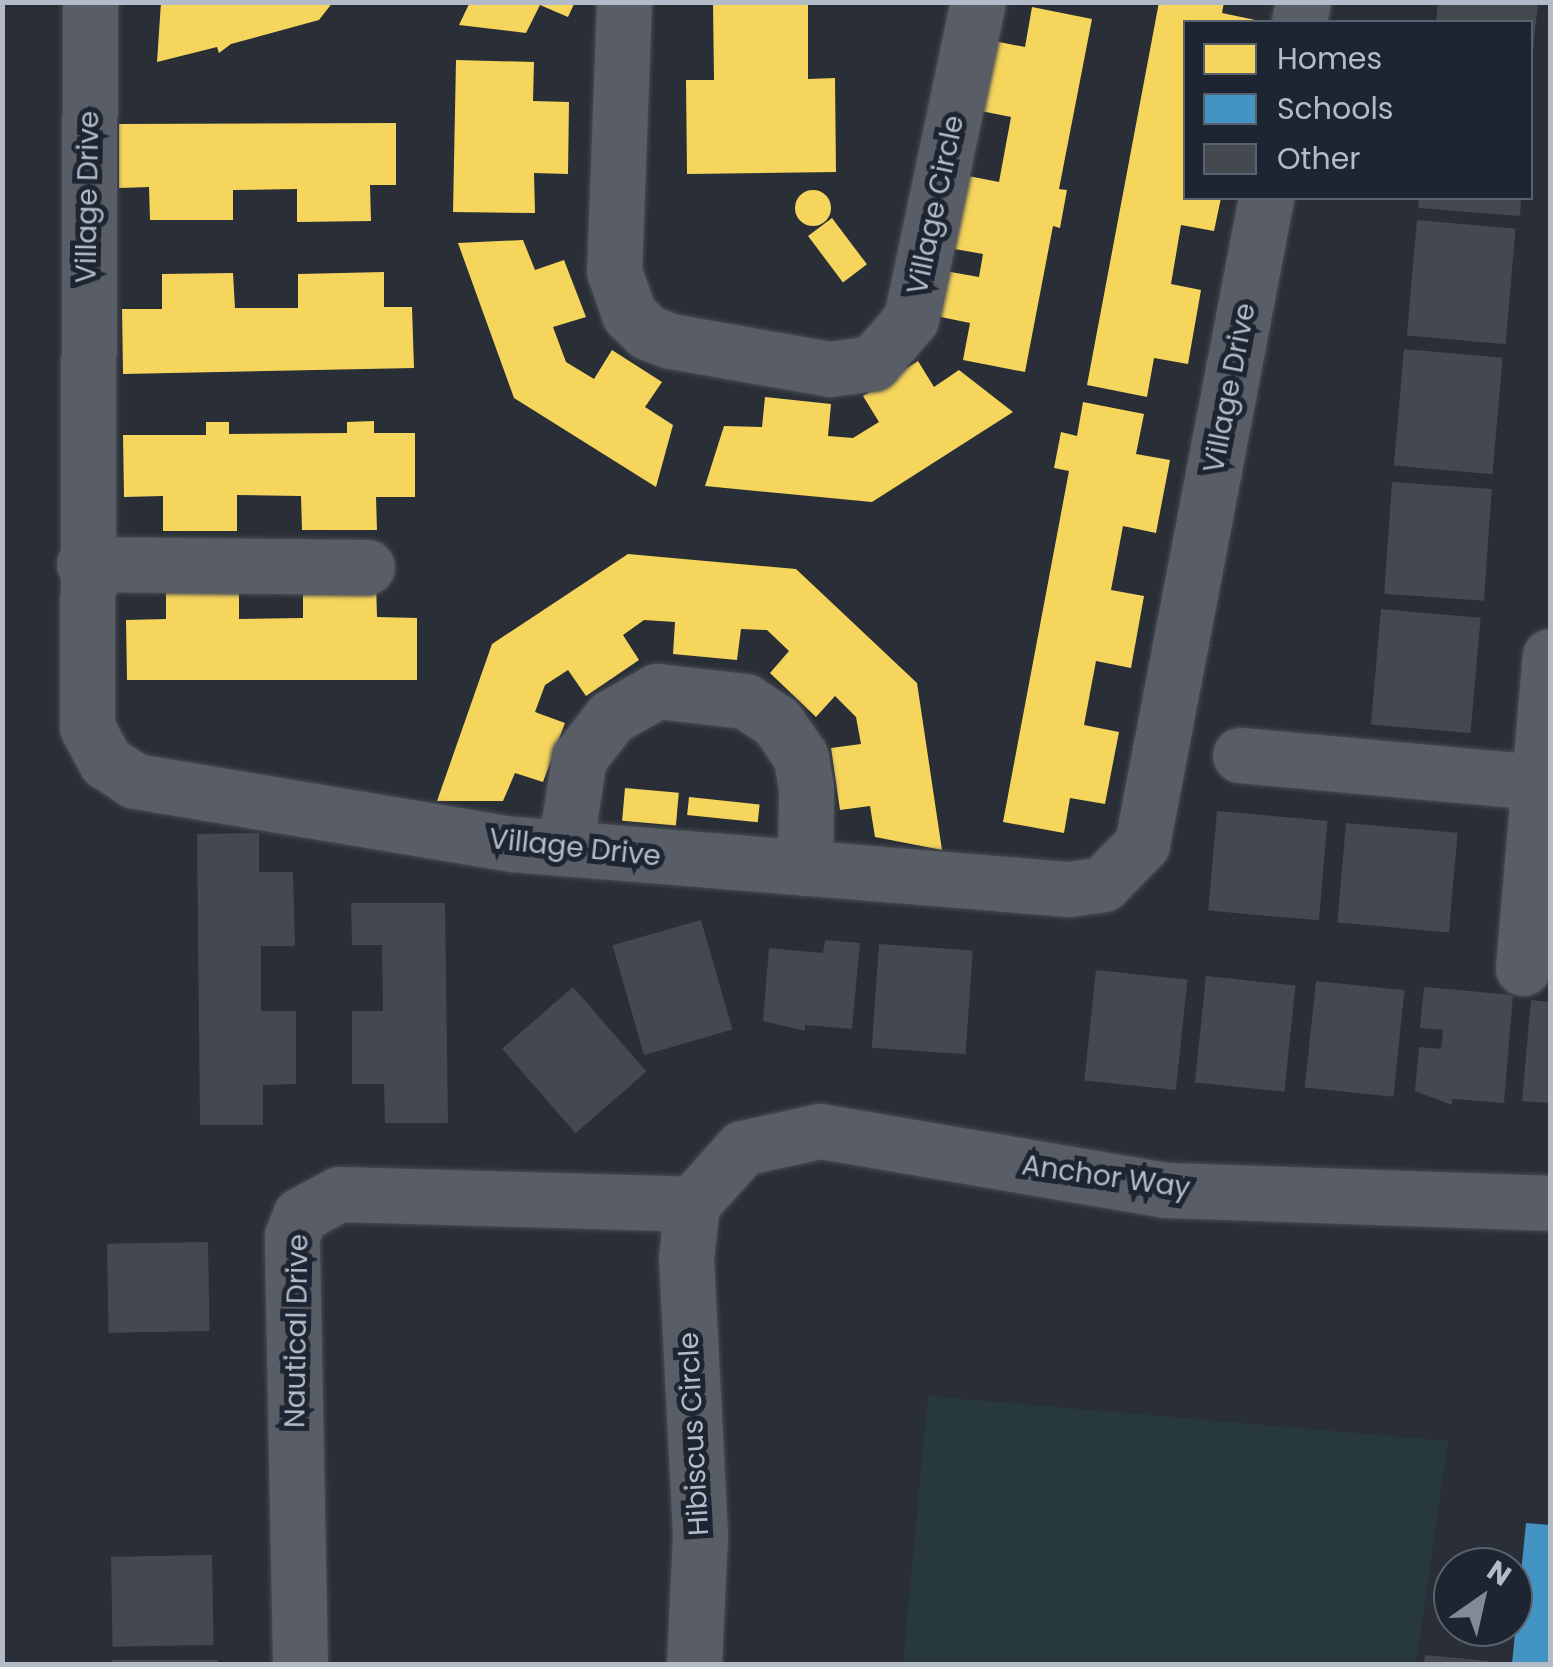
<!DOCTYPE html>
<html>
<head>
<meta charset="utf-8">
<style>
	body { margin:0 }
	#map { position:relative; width:1553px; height:1667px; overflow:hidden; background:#2a2f37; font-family:Poppins,sans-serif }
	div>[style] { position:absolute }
	.green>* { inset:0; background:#27393d }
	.homes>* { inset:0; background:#f6d55c; transform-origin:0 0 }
	.round { border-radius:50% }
	.schools>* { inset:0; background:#4393c3 }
	.building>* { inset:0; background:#44484f; transform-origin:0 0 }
	.roads { filter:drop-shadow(0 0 2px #484b52) drop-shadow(0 0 2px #484b52) }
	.minor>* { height:55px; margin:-27.5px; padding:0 27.5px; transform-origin:27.5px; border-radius:27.5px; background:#595d65 }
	span { translate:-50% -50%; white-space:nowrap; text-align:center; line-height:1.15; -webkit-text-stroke:10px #1d2532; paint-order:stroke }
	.street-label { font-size:28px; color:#b3bbc8 }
	.frame { position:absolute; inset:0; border:5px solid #b3bbc8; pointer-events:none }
	.legend { position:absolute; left:1183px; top:20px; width:350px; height:180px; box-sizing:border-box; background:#1d2532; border:2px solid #59616e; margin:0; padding:12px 18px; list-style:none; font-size:30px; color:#b3bbc8 }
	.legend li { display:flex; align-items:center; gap:20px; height:50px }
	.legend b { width:50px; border:2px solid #59616e }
	.north { position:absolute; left:1433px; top:1547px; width:100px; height:100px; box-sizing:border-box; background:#1d2532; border:2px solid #59616e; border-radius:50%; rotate:34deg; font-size:28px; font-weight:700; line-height:40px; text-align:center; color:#b3bbc8 }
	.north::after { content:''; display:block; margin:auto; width:35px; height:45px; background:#838a95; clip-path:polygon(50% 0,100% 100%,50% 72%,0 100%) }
</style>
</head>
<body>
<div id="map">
	<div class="green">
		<i style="clip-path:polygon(928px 1396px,1448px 1441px,1416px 1664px,903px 1664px)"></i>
	</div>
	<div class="homes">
		<i style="clip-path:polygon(161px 2px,333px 2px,319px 20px,231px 44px,219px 53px,217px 47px,157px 62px)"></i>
		<i style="clip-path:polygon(470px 2px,575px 2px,568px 17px,540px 5px,526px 33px,459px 25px)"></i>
		<i style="clip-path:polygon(713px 2px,808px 2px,808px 79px,835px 78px,836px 172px,687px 174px,686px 80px,714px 80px)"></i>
		<i style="clip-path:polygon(1159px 2px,1224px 2px,1222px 13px,1260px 21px,1186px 22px,1186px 198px,1221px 198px,1214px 231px,1181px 225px,1171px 284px,1201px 290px,1188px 364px,1154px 358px,1147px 397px,1087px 385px)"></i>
		<i style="clip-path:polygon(1032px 7px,1092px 19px,1059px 189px,1067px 190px,1060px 228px,1053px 226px,1025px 372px,963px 360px,970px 323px,936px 316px,945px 271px,979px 277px,983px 254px,949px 248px,963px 175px,999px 182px,1011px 117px,976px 110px,989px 40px,1025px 47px)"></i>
		<i style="clip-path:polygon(456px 60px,534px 62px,533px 101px,569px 102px,568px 174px,534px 173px,535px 213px,453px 212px)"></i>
		<i style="clip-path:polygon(396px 123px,396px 185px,370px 185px,371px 221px,297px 222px,297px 189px,233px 190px,233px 220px,150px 220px,149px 187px,119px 188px,119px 124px)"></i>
		<i class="round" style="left:795px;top:190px;width:36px;height:36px"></i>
		<i style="left:832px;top:218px;width:58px;height:30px;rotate:53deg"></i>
		<i style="clip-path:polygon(523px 240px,535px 270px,564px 260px,586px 317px,553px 327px,566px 362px,594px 379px,612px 350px,662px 382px,645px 407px,673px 425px,656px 487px,514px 398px,458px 243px)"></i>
		<i style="clip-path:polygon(384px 272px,384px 307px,412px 307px,414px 368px,123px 374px,122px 309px,162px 309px,162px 274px,233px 273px,235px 308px,298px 308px,298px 274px)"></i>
		<i style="clip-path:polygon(918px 361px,934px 387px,959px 370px,1013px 412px,872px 502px,705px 486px,724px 426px,762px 427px,765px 397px,831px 404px,828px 436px,853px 438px,879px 422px,863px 396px)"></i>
		<i style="clip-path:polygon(1083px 402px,1144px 414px,1136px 454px,1170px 460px,1156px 533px,1123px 526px,1111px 590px,1144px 596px,1131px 668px,1096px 661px,1084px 725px,1119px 732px,1105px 804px,1070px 798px,1064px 833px,1003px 822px,1069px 471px,1054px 468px,1061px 432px,1077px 436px)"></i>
		<i style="clip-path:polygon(374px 421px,374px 433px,415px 433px,415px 497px,376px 497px,377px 530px,302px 530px,301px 496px,237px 495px,237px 531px,163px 531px,163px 496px,124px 497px,123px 435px,206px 435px,206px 422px,229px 422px,229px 434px,347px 433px,347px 422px)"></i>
		<i style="clip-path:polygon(628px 554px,796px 569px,917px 683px,942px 850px,875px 837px,870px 806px,840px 810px,831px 748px,861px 744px,856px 717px,835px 696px,816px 717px,770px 673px,789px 651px,767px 630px,741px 629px,737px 660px,673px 654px,675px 622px,644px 620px,623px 635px,639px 660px,586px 696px,568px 670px,545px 685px,535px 712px,565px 723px,543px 782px,515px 773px,503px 801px,437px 801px,492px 644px)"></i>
		<i style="clip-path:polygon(303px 583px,376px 583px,377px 617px,417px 618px,417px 680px,127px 680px,126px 620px,166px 619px,166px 585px,239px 585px,239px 619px,303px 618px)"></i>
		<i style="left:625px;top:788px;width:54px;height:33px;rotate:5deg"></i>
		<i style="left:689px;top:797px;width:71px;height:18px;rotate:6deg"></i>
	</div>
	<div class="schools">
		<i style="clip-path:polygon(1526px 1523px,1550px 1525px,1550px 1664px,1512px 1664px)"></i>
	</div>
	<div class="building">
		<i style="clip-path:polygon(1438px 2px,1538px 2px,1533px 51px,1530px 22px,1436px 22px)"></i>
		<i style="clip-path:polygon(1419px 198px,1521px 198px,1520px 216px,1418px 208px)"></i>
		<i style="left:1417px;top:220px;width:99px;height:116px;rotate:5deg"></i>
		<i style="left:1404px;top:349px;width:99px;height:117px;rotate:5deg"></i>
		<i style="left:1392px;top:482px;width:100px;height:112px;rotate:4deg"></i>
		<i style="left:1381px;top:609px;width:100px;height:116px;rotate:5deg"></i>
		<i style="left:1217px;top:811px;width:111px;height:100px;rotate:5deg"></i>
		<i style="left:1346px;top:823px;width:112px;height:100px;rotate:5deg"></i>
		<i style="clip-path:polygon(259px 833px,259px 872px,293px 872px,295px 946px,261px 946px,261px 1011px,296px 1011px,296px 1084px,263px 1085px,263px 1125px,200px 1125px,197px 834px)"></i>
		<i style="clip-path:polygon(351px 903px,445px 903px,448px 1123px,385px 1123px,384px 1084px,352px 1084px,352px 1011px,383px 1011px,382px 945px,352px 945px)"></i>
		<i style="left:701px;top:920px;width:114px;height:92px;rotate:74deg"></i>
		<i style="clip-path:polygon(825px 940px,860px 943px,852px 1029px,805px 1025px,805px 1031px,763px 1021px,769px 948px,823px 953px)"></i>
		<i style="left:879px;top:944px;width:94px;height:104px;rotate:4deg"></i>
		<i style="left:1096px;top:970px;width:92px;height:111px;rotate:6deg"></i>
		<i style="left:1206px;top:976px;width:90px;height:107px;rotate:6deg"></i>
		<i style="left:1316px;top:981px;width:89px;height:107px;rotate:6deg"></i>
		<i style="left:573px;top:987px;width:112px;height:94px;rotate:49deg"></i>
		<i style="clip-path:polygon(1424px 987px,1513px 995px,1504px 1103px,1452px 1099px,1452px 1105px,1415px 1091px,1419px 1047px,1441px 1049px,1443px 1030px,1420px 1028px)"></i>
		<i style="clip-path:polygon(1531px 1000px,1550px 1002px,1550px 1103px,1522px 1101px)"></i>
		<i style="left:208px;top:1242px;width:89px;height:101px;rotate:89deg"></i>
		<i style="left:212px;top:1555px;width:90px;height:101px;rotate:89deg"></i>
		<i style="clip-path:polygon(1454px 1558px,1500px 1562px,1500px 1567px,1453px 1567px)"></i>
		<i style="clip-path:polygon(1425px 1655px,1489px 1661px,1489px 1664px,1424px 1664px)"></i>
		<i style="left:112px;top:1660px;width:106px;height:4px"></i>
	</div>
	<div class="roads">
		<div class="minor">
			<i style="left:90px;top:2px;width:725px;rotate:90.24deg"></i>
			<i style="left:87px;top:727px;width:40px;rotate:62deg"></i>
			<i style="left:106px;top:762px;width:35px;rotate:33deg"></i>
			<i style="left:135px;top:781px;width:383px;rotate:9.5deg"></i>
			<i style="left:513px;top:844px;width:558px;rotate:4.63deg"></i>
			<i style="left:1069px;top:889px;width:34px;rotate:-8deg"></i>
			<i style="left:1103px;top:884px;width:56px;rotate:-45.7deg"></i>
			<i style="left:1142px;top:844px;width:658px;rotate:-79.13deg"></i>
			<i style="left:624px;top:2px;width:269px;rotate:92.1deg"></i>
			<i style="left:614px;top:271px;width:46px;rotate:70.8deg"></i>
			<i style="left:629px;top:314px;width:25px;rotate:45deg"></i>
			<i style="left:647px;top:332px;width:26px;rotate:21deg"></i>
			<i style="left:671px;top:341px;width:161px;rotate:10deg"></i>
			<i style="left:830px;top:369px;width:43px;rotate:-7.9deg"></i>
			<i style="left:873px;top:363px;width:58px;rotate:-49.2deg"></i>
			<i style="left:911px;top:319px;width:324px;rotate:-78.1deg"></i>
			<i style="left:1299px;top:22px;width:20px;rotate:-79deg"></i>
			<i style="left:84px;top:564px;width:283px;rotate:0.6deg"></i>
			<i style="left:1240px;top:755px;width:300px;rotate:5.2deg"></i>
			<i style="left:565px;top:848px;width:91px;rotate:-81.2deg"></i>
			<i style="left:579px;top:758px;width:52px;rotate:-52deg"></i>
			<i style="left:611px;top:717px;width:53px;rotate:-29.5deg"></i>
			<i style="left:657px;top:691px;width:89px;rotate:6.5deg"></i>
			<i style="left:745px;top:701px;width:38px;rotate:33deg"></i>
			<i style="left:777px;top:722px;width:42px;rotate:55.6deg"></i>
			<i style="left:801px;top:757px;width:30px;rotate:81deg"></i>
			<i style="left:806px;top:787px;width:81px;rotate:90.7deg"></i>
			<i style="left:1523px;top:968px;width:313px;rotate:-85.1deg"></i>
			<i style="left:692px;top:1204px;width:75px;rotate:-48.2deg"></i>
			<i style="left:742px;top:1148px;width:80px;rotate:-12.3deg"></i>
			<i style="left:820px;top:1131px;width:350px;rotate:9.7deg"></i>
			<i style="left:1165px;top:1190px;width:385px;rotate:1.9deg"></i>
			<i style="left:692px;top:1204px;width:54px;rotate:96.3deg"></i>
			<i style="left:686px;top:1258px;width:278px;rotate:87.1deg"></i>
			<i style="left:700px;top:1536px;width:128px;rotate:92.7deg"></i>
			<i style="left:300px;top:1664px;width:428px;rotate:-91.1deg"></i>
			<i style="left:292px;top:1236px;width:22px;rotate:-69deg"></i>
			<i style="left:300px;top:1215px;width:44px;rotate:-28.3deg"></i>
			<i style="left:339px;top:1194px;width:353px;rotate:1.6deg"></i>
		</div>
	</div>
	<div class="street-label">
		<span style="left:88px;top:197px;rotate:-89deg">Village Drive</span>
		<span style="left:936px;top:205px;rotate:-78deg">Village Circle</span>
		<span style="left:1230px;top:388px;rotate:-79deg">Village Drive</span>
		<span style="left:575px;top:848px;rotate:6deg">Village Drive</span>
		<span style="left:1106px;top:1177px;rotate:8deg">Anchor Way</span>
		<span style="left:297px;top:1331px;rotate:-89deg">Nautical Drive</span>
		<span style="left:694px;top:1434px;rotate:-93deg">Hibiscus Circle</span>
	</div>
	<div class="frame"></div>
	<ul class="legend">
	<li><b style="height:28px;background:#f6d55c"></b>Homes</li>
	<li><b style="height:28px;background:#4393c3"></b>Schools</li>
	<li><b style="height:28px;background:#44484f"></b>Other</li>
	</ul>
	<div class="north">N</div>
</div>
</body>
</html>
